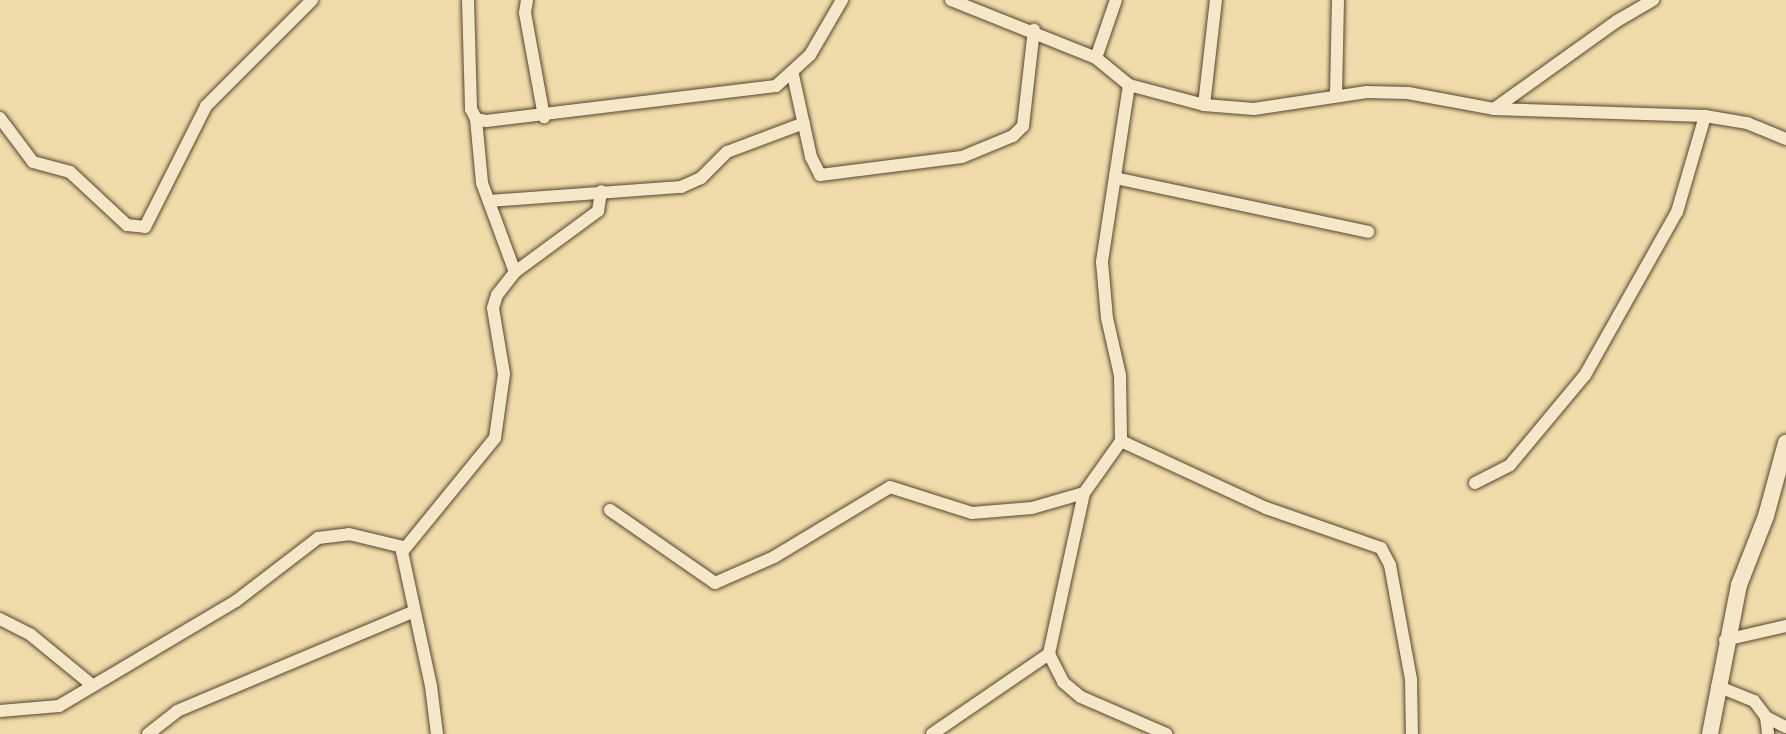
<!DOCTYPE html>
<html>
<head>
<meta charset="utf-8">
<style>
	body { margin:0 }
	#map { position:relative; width:1786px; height:734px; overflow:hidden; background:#f0dcaa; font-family:Cardo,serif }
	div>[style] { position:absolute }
	.roads { filter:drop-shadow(0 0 2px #55462e) drop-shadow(0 0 2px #55462e) }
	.minor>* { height:12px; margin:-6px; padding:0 6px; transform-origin:6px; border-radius:6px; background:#f5e8c8 }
	.tertiary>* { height:16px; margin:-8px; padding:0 8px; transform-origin:8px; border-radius:8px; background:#f5e8c8 }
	span { translate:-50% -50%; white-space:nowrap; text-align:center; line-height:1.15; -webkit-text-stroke:6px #f5e8c8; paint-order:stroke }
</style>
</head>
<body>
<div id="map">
	<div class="roads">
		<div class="minor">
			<i style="left:468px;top:0;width:109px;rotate:88.4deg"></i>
			<i style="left:471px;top:109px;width:11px;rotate:63deg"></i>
			<i style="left:476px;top:119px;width:10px;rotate:11deg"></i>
			<i style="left:486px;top:121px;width:292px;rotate:-6.9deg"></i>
			<i style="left:776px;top:86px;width:46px;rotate:-42.4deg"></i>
			<i style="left:810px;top:55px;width:64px;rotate:-59.8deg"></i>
			<i style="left:527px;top:0;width:13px;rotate:99deg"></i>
			<i style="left:525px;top:13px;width:106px;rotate:79.6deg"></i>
			<i style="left:951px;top:0;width:156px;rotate:21.8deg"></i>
			<i style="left:1096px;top:58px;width:43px;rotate:39.3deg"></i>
			<i style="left:1129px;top:85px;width:78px;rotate:14.9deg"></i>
			<i style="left:1204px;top:105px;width:50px;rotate:4.6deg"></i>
			<i style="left:1254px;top:109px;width:114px;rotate:-8.6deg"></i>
			<i style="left:1367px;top:92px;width:41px;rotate:1.4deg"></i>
			<i style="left:1408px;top:93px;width:87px;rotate:10.5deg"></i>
			<i style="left:1494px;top:109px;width:211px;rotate:1.9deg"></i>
			<i style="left:1705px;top:116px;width:43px;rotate:9.5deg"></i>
			<i style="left:1747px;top:123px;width:42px;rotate:22.3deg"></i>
			<i style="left:1096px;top:58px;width:61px;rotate:-71deg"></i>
			<i style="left:793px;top:75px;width:84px;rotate:77.6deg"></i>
			<i style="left:811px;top:157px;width:20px;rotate:63deg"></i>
			<i style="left:820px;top:175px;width:143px;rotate:-7.2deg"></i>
			<i style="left:962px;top:157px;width:55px;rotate:-22.4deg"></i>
			<i style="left:1013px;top:136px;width:14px;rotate:-45deg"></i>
			<i style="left:1023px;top:126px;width:97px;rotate:-83.5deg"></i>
			<i style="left:1129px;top:85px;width:179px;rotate:98.7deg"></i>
			<i style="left:1102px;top:262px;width:56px;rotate:84.9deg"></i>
			<i style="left:1107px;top:318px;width:58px;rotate:77.2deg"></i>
			<i style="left:1120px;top:375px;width:66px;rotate:89.1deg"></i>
			<i style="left:1121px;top:441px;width:64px;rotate:125.4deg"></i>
			<i style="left:1084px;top:493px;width:165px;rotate:102.3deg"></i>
			<i style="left:1049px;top:654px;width:31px;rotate:63deg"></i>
			<i style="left:1063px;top:682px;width:23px;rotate:40deg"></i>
			<i style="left:1081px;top:697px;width:93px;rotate:23.5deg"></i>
			<i style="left:1336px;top:95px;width:95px;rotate:-88.8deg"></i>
			<i style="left:1204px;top:105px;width:106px;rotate:-83.5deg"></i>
			<i style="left:1494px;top:109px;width:151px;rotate:-35.6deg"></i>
			<i style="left:1617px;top:21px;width:42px;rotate:-30.3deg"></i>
			<i style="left:0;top:118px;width:55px;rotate:53.1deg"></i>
			<i style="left:33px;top:162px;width:38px;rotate:15deg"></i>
			<i style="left:70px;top:172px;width:78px;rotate:42.9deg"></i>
			<i style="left:127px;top:225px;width:18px;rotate:6deg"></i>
			<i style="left:145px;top:227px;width:136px;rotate:-63.2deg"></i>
			<i style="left:206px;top:106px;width:150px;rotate:-45deg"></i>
			<i style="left:476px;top:119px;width:64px;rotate:84.6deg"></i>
			<i style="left:482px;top:183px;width:95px;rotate:69.7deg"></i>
			<i style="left:1115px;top:178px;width:259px;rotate:12deg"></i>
			<i style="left:489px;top:201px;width:193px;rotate:-4.2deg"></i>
			<i style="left:681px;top:187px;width:22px;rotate:-24deg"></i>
			<i style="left:701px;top:178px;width:37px;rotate:-45deg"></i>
			<i style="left:727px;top:152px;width:82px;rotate:-20.6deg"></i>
			<i style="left:1121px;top:441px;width:160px;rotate:24.8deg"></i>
			<i style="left:1266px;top:508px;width:122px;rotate:19.2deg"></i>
			<i style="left:1381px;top:548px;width:19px;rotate:62deg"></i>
			<i style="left:1390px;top:565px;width:116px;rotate:79.6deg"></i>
			<i style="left:1411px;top:679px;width:55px;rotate:89deg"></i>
			<i style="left:1475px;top:483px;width:39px;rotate:-27deg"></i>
			<i style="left:1510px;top:465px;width:117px;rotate:-50.2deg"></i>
			<i style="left:1585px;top:375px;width:187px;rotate:-60.6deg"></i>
			<i style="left:1677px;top:212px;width:100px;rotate:-73.7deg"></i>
			<i style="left:610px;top:510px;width:128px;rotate:34.8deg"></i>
			<i style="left:715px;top:583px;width:64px;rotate:-23.8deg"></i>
			<i style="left:774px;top:557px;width:135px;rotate:-31.1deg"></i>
			<i style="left:890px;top:487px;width:86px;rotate:17.6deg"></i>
			<i style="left:972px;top:513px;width:60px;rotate:-4.8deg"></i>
			<i style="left:1032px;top:508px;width:54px;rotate:-16.1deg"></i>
			<i style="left:0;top:619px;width:35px;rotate:27deg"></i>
			<i style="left:31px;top:635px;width:79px;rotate:39.3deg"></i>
			<i style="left:1725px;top:640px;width:63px;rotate:-12.9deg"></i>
			<i style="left:1717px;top:686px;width:40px;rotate:22deg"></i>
			<i style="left:1754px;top:701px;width:20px;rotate:53deg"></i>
			<i style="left:1766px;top:717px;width:17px;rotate:83deg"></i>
			<i style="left:0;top:711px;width:59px;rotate:-4.8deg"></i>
			<i style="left:59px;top:706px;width:206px;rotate:-30.7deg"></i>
			<i style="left:236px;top:601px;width:103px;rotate:-37.5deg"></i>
			<i style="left:318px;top:538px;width:31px;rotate:-7deg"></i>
			<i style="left:349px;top:534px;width:56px;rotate:13.5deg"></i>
			<i style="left:1766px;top:717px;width:22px;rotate:27deg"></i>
			<i style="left:148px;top:734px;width:37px;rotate:-38deg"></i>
			<i style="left:177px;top:711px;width:256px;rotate:-22.8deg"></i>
			<i style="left:437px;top:734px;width:48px;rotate:-97.1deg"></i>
			<i style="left:431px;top:686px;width:137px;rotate:-102.2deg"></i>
			<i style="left:402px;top:552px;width:147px;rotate:-50.8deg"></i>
			<i style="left:495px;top:438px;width:65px;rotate:-82deg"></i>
			<i style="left:504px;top:374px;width:67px;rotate:-99.5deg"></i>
			<i style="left:493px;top:308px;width:14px;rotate:-73deg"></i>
			<i style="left:497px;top:295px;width:29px;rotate:-52deg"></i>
			<i style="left:515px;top:272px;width:103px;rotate:-36.3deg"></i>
			<i style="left:598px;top:211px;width:20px;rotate:-81deg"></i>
			<i style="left:932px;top:734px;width:142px;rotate:-34.4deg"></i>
		</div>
		<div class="tertiary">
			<i style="left:1710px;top:734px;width:152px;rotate:-79deg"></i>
			<i style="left:1739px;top:585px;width:74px;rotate:-68.6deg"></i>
			<i style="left:1766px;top:516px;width:76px;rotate:-74.7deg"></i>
		</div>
	</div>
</div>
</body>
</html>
